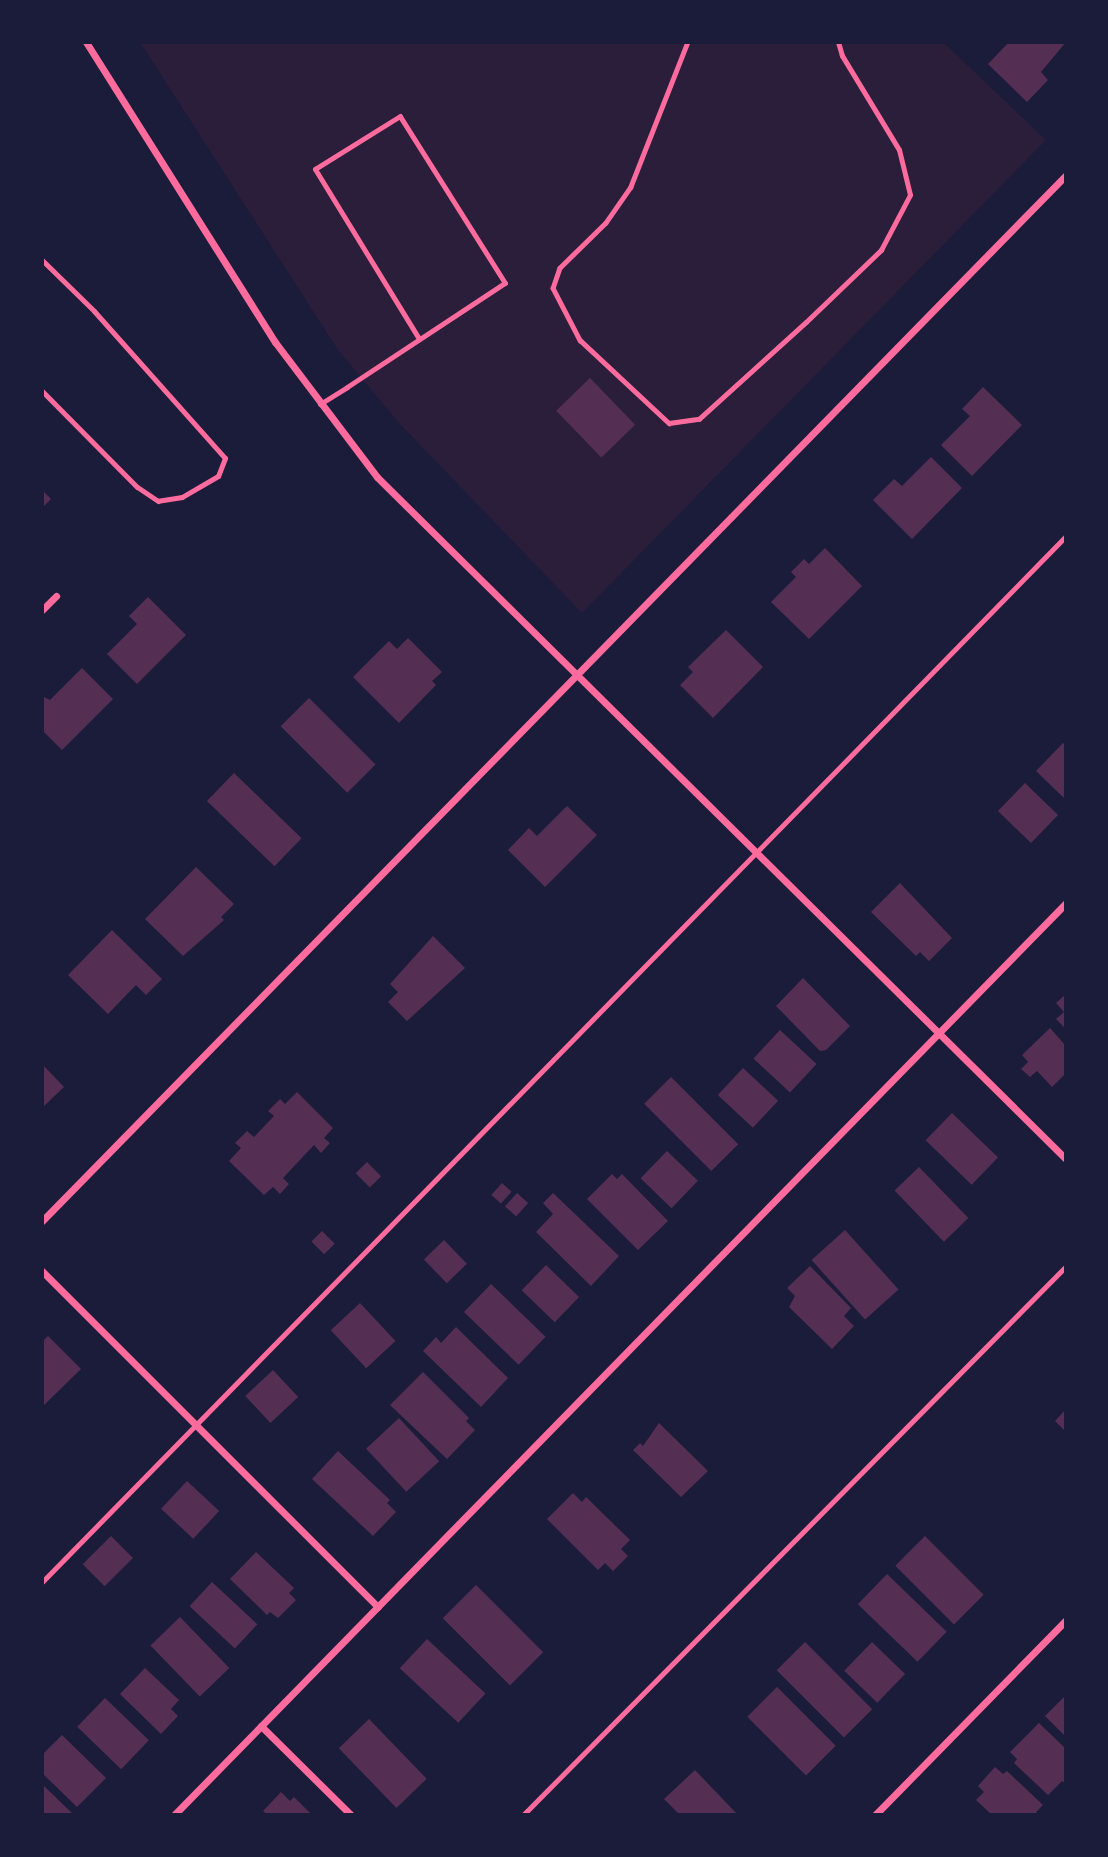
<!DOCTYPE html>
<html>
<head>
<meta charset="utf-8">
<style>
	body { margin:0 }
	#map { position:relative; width:1108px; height:1857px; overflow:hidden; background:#1b1b3a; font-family:Cabin,sans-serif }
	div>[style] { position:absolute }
	.green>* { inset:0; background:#2a1e3b }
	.building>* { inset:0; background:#542f53; transform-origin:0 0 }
	.path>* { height:4.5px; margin:-2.25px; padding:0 2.25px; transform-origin:2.25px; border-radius:2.25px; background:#ff6b9d }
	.service>* { height:5px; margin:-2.5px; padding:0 2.5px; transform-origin:2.5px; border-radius:2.5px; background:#ff6b9d }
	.minor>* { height:7px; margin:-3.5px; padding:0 3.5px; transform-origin:3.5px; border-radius:3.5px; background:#ff6b9d }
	span { translate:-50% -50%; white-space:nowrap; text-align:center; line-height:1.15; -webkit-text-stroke:5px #1b1b3a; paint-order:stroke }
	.frame { position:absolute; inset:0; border:44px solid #1b1b3a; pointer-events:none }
</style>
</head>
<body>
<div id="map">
	<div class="green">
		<i style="clip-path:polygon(140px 42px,943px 42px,1046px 140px,582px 613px,398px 422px,338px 350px)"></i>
	</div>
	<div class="building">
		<i style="clip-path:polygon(1009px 42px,1066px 42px,1041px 72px,1048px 80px,1027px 102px,988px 64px)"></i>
		<i style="left:590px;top:378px;width:65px;height:47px;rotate:46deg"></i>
		<i style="clip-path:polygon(983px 387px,1022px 425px,972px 476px,941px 445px,970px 416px,962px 409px)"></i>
		<i style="clip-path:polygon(931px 457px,962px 488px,912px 539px,873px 500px,894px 479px,902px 486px)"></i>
		<i style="clip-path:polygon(42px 490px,51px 499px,42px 508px)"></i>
		<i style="clip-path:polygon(825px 548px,862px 586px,809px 639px,771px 602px,796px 577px,791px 572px,804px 559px,809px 564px)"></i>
		<i style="clip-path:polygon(148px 597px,186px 635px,137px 684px,107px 654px,137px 624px,129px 616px)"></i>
		<i style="clip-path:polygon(726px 630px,763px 667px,713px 718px,680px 685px,693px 672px,688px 667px)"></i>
		<i style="clip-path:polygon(408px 638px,442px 672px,432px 681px,436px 685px,399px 723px,353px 677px,389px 641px,397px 649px)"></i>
		<i style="clip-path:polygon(82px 668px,113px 699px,62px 750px,42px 730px,42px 696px,50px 700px)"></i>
		<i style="left:309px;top:698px;width:94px;height:40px;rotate:45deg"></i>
		<i style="clip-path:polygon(1063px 743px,1066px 746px,1066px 800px,1036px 771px)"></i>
		<i style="left:234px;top:773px;width:94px;height:39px;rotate:44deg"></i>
		<i style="left:1025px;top:783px;width:46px;height:39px;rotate:44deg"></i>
		<i style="clip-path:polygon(567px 806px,597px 835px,545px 887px,508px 850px,529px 828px,537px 836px)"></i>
		<i style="clip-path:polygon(196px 867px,234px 904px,221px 917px,224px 920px,183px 956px,145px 919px)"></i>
		<i style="clip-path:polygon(900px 883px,952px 938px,929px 961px,920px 952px,916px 956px,871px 912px)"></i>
		<i style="clip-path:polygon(112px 930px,162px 979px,146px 995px,136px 985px,108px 1014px,68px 975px)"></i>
		<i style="clip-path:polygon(433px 936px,465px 968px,407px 1021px,388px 1002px,398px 992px,390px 984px)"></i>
		<i style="clip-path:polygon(803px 978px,850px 1026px,826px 1050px,820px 1051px,776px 1006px)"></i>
		<i style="clip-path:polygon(1066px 994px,1066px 1029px,1056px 1019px,1064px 1012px,1056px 1003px)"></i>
		<i style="clip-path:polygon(1050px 1028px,1066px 1046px,1066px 1073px,1052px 1087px,1037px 1071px,1030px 1077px,1021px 1069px,1028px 1062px,1022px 1055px)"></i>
		<i style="left:780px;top:1030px;width:50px;height:39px;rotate:43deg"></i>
		<i style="clip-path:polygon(42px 1064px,64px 1087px,42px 1108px)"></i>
		<i style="left:743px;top:1068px;width:48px;height:37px;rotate:43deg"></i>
		<i style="left:671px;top:1077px;width:95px;height:38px;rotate:45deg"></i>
		<i style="clip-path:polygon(297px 1092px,333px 1128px,324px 1138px,330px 1143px,321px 1153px,314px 1145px,283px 1178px,289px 1184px,280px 1194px,273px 1187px,264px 1195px,229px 1161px,241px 1148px,235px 1143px,247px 1131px,254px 1137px,274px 1116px,268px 1111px,280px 1099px,285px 1104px)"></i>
		<i style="left:952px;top:1113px;width:64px;height:38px;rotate:44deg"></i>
		<i style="left:667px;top:1151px;width:43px;height:38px;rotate:44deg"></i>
		<i style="left:367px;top:1162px;width:20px;height:16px;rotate:45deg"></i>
		<i style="left:919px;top:1167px;width:71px;height:34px;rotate:46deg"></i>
		<i style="clip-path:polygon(612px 1174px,617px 1179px,622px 1174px,668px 1221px,638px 1250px,587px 1199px)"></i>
		<i style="left:502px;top:1183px;width:13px;height:16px;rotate:42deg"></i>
		<i style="left:517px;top:1193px;width:15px;height:18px;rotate:42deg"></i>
		<i style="clip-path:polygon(553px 1193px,619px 1256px,591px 1286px,536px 1232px,553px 1214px,543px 1203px)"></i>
		<i style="left:845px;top:1230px;width:80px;height:45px;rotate:48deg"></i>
		<i style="left:322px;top:1231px;width:18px;height:15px;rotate:45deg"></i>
		<i style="left:444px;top:1240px;width:33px;height:28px;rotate:46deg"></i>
		<i style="left:546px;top:1265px;width:46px;height:35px;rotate:44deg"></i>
		<i style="clip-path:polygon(810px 1266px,851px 1308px,844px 1316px,854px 1326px,832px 1349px,789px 1307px,795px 1296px,787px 1288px)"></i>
		<i style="left:491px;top:1284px;width:76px;height:39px;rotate:44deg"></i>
		<i style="left:360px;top:1303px;width:52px;height:40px;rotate:47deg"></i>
		<i style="clip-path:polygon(456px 1327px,508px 1378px,481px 1407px,423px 1351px,436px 1337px,441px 1343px)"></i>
		<i style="clip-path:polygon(48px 1336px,81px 1369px,42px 1407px,42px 1342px)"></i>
		<i style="left:273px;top:1370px;width:37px;height:38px;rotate:47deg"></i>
		<i style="clip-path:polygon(423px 1372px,469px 1418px,466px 1421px,475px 1430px,447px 1459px,390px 1405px)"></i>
		<i style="clip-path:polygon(1066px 1409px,1066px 1432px,1055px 1421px)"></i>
		<i style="left:399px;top:1418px;width:59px;height:45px;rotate:47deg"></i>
		<i style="clip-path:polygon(659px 1423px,708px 1471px,681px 1497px,633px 1450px,640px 1443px,643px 1446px)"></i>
		<i style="clip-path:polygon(338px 1451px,390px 1500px,387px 1503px,396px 1512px,373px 1536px,312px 1479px)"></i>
		<i style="left:187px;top:1481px;width:44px;height:38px;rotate:43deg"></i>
		<i style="clip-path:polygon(573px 1493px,582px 1502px,586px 1497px,630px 1540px,621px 1549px,628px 1556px,613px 1571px,605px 1563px,598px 1570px,547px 1519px)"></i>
		<i style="left:111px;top:1536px;width:31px;height:40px;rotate:45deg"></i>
		<i style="left:925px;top:1536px;width:83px;height:42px;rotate:45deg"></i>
		<i style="clip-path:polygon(256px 1552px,294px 1588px,289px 1593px,296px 1600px,278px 1618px,270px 1612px,267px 1615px,230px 1579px)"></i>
		<i style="left:887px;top:1574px;width:83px;height:42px;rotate:44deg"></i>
		<i style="left:212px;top:1582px;width:62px;height:33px;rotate:43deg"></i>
		<i style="left:476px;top:1585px;width:95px;height:47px;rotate:45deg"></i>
		<i style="left:180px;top:1617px;width:71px;height:41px;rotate:46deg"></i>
		<i style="left:427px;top:1639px;width:80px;height:40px;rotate:43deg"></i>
		<i style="left:805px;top:1642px;width:95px;height:40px;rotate:45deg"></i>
		<i style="left:872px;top:1642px;width:46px;height:40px;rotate:44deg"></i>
		<i style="clip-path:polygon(145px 1668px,179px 1700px,171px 1709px,178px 1716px,161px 1734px,120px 1694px)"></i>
		<i style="left:777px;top:1687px;width:83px;height:42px;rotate:45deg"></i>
		<i style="clip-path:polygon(1066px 1695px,1066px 1737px,1045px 1716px)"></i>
		<i style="left:105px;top:1698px;width:61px;height:40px;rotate:44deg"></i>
		<i style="left:369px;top:1719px;width:83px;height:42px;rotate:46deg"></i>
		<i style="clip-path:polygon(1039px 1723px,1066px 1749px,1066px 1784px,1062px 1781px,1048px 1795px,1014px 1763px,1017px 1759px,1010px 1752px)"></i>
		<i style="clip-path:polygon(62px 1735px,106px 1778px,77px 1807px,42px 1773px,42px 1755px)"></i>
		<i style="clip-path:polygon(995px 1767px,1003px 1774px,1007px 1771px,1043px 1805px,1036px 1812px,1039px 1815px,992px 1815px,976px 1800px,984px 1792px,978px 1786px)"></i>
		<i style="clip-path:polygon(695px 1770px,738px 1815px,680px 1815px,664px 1799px)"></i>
		<i style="clip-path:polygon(42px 1784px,74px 1815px,42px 1815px)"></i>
		<i style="clip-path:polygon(281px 1792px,290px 1801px,294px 1797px,312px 1815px,268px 1815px,263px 1811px)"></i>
	</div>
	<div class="path">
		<i style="left:688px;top:42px;width:156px;rotate:111.5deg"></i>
		<i style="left:631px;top:187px;width:44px;rotate:124.8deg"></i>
		<i style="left:606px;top:223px;width:64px;rotate:135.6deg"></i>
		<i style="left:560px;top:268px;width:21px;rotate:109deg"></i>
		<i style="left:553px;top:288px;width:59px;rotate:62.6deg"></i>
		<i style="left:580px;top:340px;width:122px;rotate:43deg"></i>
		<i style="left:669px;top:423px;width:30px;rotate:-8deg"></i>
		<i style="left:699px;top:419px;width:144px;rotate:-42.2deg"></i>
		<i style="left:806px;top:322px;width:104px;rotate:-43.8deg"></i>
		<i style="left:881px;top:250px;width:62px;rotate:-62.2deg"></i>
		<i style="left:910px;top:195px;width:46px;rotate:-103.7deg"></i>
		<i style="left:899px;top:150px;width:110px;rotate:-121.2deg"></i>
		<i style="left:842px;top:56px;width:15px;rotate:-106deg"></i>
	</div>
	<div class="service">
		<i style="left:42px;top:260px;width:73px;rotate:44.4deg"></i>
		<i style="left:94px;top:311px;width:197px;rotate:48.3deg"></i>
		<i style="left:225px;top:458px;width:19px;rotate:111deg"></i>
		<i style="left:218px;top:476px;width:42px;rotate:149.7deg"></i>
		<i style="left:182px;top:497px;width:24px;rotate:171deg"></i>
		<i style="left:158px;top:501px;width:25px;rotate:-146deg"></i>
		<i style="left:137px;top:487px;width:135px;rotate:-134.7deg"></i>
		<i style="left:320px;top:404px;width:32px;rotate:-32deg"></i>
		<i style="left:347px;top:387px;width:189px;rotate:-33.4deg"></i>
		<i style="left:505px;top:283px;width:197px;rotate:-122.2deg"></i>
		<i style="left:400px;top:116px;width:100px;rotate:148.1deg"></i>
		<i style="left:315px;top:169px;width:199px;rotate:58.5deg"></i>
		<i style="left:42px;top:1582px;width:1464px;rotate:-45.61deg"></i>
		<i style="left:523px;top:1815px;width:772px;rotate:-45.31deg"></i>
	</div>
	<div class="minor">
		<i style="left:86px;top:42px;width:355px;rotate:57.8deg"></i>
		<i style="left:275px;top:342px;width:169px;rotate:52.9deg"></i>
		<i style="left:377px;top:477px;width:969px;rotate:44.71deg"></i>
		<i style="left:42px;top:610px;width:20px;rotate:-45deg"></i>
		<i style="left:42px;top:1221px;width:1464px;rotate:-45.61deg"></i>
		<i style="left:42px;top:1271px;width:475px;rotate:45deg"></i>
		<i style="left:261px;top:1726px;width:127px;rotate:44.7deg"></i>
		<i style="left:174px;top:1815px;width:1276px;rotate:-45.64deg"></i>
		<i style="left:875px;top:1815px;width:273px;rotate:-45.6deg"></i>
	</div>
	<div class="frame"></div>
</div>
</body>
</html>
